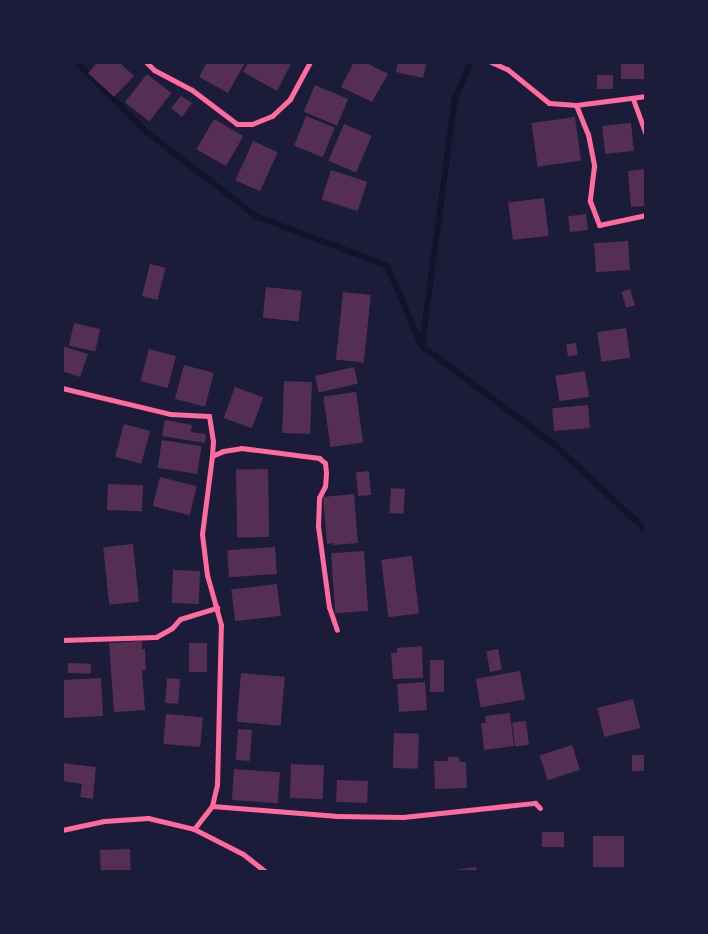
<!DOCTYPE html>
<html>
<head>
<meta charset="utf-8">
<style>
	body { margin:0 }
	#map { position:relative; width:708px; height:934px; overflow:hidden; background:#1b1b3a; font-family:"Titillium Web",sans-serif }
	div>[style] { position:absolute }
	.stream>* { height:5.5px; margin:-2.75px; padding:0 2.75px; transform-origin:2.75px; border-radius:2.75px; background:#12122b }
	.building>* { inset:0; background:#542f53; transform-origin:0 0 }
	.minor>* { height:5px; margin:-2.5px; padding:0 2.5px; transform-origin:2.5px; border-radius:2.5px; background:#ff6b9d }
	span { translate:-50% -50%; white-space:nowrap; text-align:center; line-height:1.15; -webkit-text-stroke:5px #1b1b3a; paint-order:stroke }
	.frame { position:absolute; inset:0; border:64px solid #1b1b3a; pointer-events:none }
</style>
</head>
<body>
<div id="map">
	<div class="stream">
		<i style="left:76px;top:62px;width:100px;rotate:44.6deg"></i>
		<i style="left:147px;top:132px;width:138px;rotate:37.6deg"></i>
		<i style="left:256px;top:216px;width:141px;rotate:20.7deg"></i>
		<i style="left:388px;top:266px;width:87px;rotate:67deg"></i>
		<i style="left:422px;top:346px;width:166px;rotate:36.7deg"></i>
		<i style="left:555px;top:445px;width:125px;rotate:43deg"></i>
		<i style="left:422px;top:345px;width:248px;rotate:-82.4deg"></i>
		<i style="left:455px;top:99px;width:40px;rotate:-66.6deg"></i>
	</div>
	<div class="building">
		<i style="clip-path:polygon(98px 62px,119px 62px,134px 76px,114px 97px,88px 73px)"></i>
		<i style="clip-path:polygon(207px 62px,243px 62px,245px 63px,228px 93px,199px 77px)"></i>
		<i style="clip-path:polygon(248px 62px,292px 62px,277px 91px,243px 72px)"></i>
		<i style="clip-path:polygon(354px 62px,365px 62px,388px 74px,372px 102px,341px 87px)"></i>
		<i style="clip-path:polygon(398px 62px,427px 62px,423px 78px,396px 72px)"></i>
		<i style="left:621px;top:62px;width:25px;height:17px"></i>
		<i style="left:147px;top:74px;width:31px;height:36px;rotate:38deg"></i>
		<i style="left:597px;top:75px;width:16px;height:14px"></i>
		<i style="left:315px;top:85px;width:36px;height:29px;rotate:23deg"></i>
		<i style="clip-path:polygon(181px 96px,192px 103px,182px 117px,171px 108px)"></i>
		<i style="left:306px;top:116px;width:31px;height:32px;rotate:22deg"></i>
		<i style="left:575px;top:117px;width:44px;height:44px;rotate:82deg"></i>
		<i style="left:214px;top:119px;width:34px;height:35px;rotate:30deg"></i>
		<i style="left:631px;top:123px;width:28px;height:29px;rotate:84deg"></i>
		<i style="left:344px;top:124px;width:30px;height:40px;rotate:23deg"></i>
		<i style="left:253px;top:141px;width:27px;height:43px;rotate:24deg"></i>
		<i style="clip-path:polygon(646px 169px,646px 206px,631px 207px,628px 171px)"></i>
		<i style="left:331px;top:170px;width:38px;height:31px;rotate:18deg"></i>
		<i style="left:544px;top:198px;width:38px;height:36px;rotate:83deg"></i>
		<i style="left:586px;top:214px;width:16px;height:18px;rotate:83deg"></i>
		<i style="left:628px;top:241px;width:29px;height:34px;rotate:86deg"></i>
		<i style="left:150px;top:264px;width:16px;height:33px;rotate:14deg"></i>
		<i style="left:266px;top:287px;width:36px;height:31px;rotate:6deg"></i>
		<i style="left:630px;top:289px;width:17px;height:9px;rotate:73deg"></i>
		<i style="left:343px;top:292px;width:28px;height:68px;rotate:6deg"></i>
		<i style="left:74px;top:323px;width:27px;height:23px;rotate:13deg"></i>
		<i style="left:626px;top:328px;width:30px;height:29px;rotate:82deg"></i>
		<i style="left:576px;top:343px;width:12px;height:10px;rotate:81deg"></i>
		<i style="clip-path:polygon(62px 346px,88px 354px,80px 377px,62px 371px)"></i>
		<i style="left:149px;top:349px;width:28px;height:33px;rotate:15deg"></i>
		<i style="left:184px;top:365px;width:31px;height:35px;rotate:15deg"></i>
		<i style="left:354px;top:367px;width:17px;height:40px;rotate:77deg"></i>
		<i style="left:585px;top:371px;width:26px;height:30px;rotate:81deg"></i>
		<i style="left:284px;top:381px;width:28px;height:52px;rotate:2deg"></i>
		<i style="left:235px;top:387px;width:30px;height:33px;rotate:20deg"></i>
		<i style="left:356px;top:392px;width:51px;height:33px;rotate:82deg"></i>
		<i style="left:588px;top:405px;width:23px;height:36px;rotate:85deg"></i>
		<i style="clip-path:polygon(165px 420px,192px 425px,191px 432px,206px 434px,205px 443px,162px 436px)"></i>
		<i style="left:124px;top:424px;width:27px;height:34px;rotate:15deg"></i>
		<i style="left:162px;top:440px;width:40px;height:28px;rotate:9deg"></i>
		<i style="left:268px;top:469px;width:68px;height:32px;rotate:89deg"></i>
		<i style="left:369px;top:471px;width:24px;height:13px;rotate:85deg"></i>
		<i style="left:160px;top:477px;width:38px;height:30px;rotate:14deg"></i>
		<i style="left:108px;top:484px;width:35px;height:26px;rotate:2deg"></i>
		<i style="left:391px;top:488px;width:14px;height:25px;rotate:4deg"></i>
		<i style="clip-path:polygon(354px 494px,358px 543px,333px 545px,333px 543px,327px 544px,323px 497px)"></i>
		<i style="left:133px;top:544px;width:58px;height:30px;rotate:84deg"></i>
		<i style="left:275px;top:547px;width:27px;height:48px;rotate:86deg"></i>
		<i style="left:364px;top:551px;width:60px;height:33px;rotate:86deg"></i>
		<i style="left:412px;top:556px;width:58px;height:31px;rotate:83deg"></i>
		<i style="left:200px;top:571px;width:33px;height:27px;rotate:92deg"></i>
		<i style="left:277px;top:584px;width:32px;height:46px;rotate:83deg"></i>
		<i style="clip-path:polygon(142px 641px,142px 649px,145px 649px,146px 670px,142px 670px,145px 710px,114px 712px,109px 643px)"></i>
		<i style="left:189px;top:643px;width:18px;height:29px"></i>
		<i style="clip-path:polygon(422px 646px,423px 678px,393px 679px,391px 653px,397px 653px,397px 648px)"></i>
		<i style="left:498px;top:649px;width:21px;height:12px;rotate:79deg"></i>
		<i style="left:430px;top:660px;width:14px;height:32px"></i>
		<i style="left:68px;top:663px;width:23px;height:10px;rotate:2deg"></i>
		<i style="left:520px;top:671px;width:29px;height:45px;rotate:80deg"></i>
		<i style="left:241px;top:673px;width:44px;height:49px;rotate:5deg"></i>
		<i style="left:101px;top:678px;width:38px;height:39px;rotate:87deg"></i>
		<i style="left:167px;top:678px;width:13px;height:25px;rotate:4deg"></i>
		<i style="left:425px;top:682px;width:28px;height:28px;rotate:86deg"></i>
		<i style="left:633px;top:699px;width:30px;height:37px;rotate:76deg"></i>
		<i style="clip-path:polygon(510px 713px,514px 746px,484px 750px,481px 723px,486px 723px,485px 716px)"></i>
		<i style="left:166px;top:714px;width:37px;height:30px;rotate:5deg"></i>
		<i style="left:526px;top:721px;width:24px;height:14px;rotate:83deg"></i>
		<i style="left:238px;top:729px;width:14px;height:31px;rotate:4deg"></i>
		<i style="left:394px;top:733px;width:25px;height:35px;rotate:2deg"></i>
		<i style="left:572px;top:745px;width:26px;height:34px;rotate:72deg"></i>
		<i style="left:632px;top:755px;width:14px;height:16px"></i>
		<i style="clip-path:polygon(448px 757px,459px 757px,460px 762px,466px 762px,467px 788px,435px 789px,434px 761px,448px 761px)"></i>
		<i style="clip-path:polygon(62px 763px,96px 767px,93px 799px,80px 797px,82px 784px,62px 781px)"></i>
		<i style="left:291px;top:764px;width:33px;height:34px;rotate:2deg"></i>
		<i style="left:234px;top:769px;width:46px;height:31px;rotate:4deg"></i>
		<i style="left:337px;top:780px;width:31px;height:22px;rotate:2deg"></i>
		<i style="left:542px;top:832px;width:22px;height:15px"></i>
		<i style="left:593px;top:836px;width:31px;height:31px"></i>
		<i style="left:130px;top:849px;width:23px;height:30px;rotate:88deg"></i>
		<i style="clip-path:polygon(476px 867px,477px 872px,455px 872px,455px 870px)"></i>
	</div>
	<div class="minor">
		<i style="left:146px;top:62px;width:11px;rotate:45deg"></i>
		<i style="left:154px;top:70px;width:43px;rotate:27.8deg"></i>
		<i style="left:192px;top:90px;width:56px;rotate:37.1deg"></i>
		<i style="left:237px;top:124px;width:15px"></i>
		<i style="left:252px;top:124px;width:22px;rotate:-22deg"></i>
		<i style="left:272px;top:116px;width:25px;rotate:-43deg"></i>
		<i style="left:290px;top:99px;width:42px;rotate:-61.6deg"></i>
		<i style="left:491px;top:62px;width:17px;rotate:24deg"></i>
		<i style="left:507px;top:69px;width:54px;rotate:39deg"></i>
		<i style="left:549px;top:103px;width:27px;rotate:4deg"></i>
		<i style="left:576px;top:105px;width:71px;rotate:-7.3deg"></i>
		<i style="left:633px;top:99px;width:37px;rotate:70deg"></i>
		<i style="left:576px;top:105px;width:31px;rotate:68deg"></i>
		<i style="left:588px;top:134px;width:33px;rotate:79deg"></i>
		<i style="left:594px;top:166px;width:35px;rotate:97deg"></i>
		<i style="left:590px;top:201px;width:26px;rotate:69deg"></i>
		<i style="left:599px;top:225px;width:48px;rotate:-12deg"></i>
		<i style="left:62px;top:388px;width:111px;rotate:13.5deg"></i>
		<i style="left:170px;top:414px;width:39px;rotate:3deg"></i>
		<i style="left:209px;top:416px;width:25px;rotate:81deg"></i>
		<i style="left:213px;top:441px;width:15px;rotate:94deg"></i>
		<i style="left:212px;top:456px;width:12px;rotate:-24deg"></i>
		<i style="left:223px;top:451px;width:18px;rotate:-9deg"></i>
		<i style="left:241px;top:448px;width:79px;rotate:7.3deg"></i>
		<i style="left:319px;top:458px;width:8px;rotate:40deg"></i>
		<i style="left:325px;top:463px;width:10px;rotate:84deg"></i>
		<i style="left:326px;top:473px;width:13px;rotate:94deg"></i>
		<i style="left:325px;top:486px;width:13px;rotate:117deg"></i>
		<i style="left:319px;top:498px;width:28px;rotate:92deg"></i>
		<i style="left:318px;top:526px;width:82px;rotate:82.3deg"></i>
		<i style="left:329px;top:607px;width:24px;rotate:71deg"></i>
		<i style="left:62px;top:640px;width:94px;rotate:-1.8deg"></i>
		<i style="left:156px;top:637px;width:18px;rotate:-29deg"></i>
		<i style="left:172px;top:628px;width:12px;rotate:-48deg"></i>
		<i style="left:180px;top:619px;width:39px;rotate:-17deg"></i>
		<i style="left:212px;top:806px;width:123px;rotate:4.6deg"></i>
		<i style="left:335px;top:816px;width:68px;rotate:0.8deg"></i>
		<i style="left:403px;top:817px;width:133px;rotate:-6.1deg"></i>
		<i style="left:535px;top:803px;width:7px;rotate:45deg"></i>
		<i style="left:194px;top:829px;width:29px;rotate:-52deg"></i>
		<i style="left:212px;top:806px;width:22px;rotate:-77deg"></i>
		<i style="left:217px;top:785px;width:160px;rotate:-88.6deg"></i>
		<i style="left:221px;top:625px;width:52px;rotate:-105.6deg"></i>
		<i style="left:207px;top:575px;width:41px;rotate:-97deg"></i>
		<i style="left:202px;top:534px;width:79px;rotate:-82.7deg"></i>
		<i style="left:62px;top:830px;width:43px;rotate:-12.1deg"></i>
		<i style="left:104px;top:821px;width:44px;rotate:-3.9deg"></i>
		<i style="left:148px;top:818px;width:47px;rotate:13.4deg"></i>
		<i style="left:194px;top:829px;width:55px;rotate:27deg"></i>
		<i style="left:243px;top:854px;width:29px;rotate:38deg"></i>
	</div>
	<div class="frame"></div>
</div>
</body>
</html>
